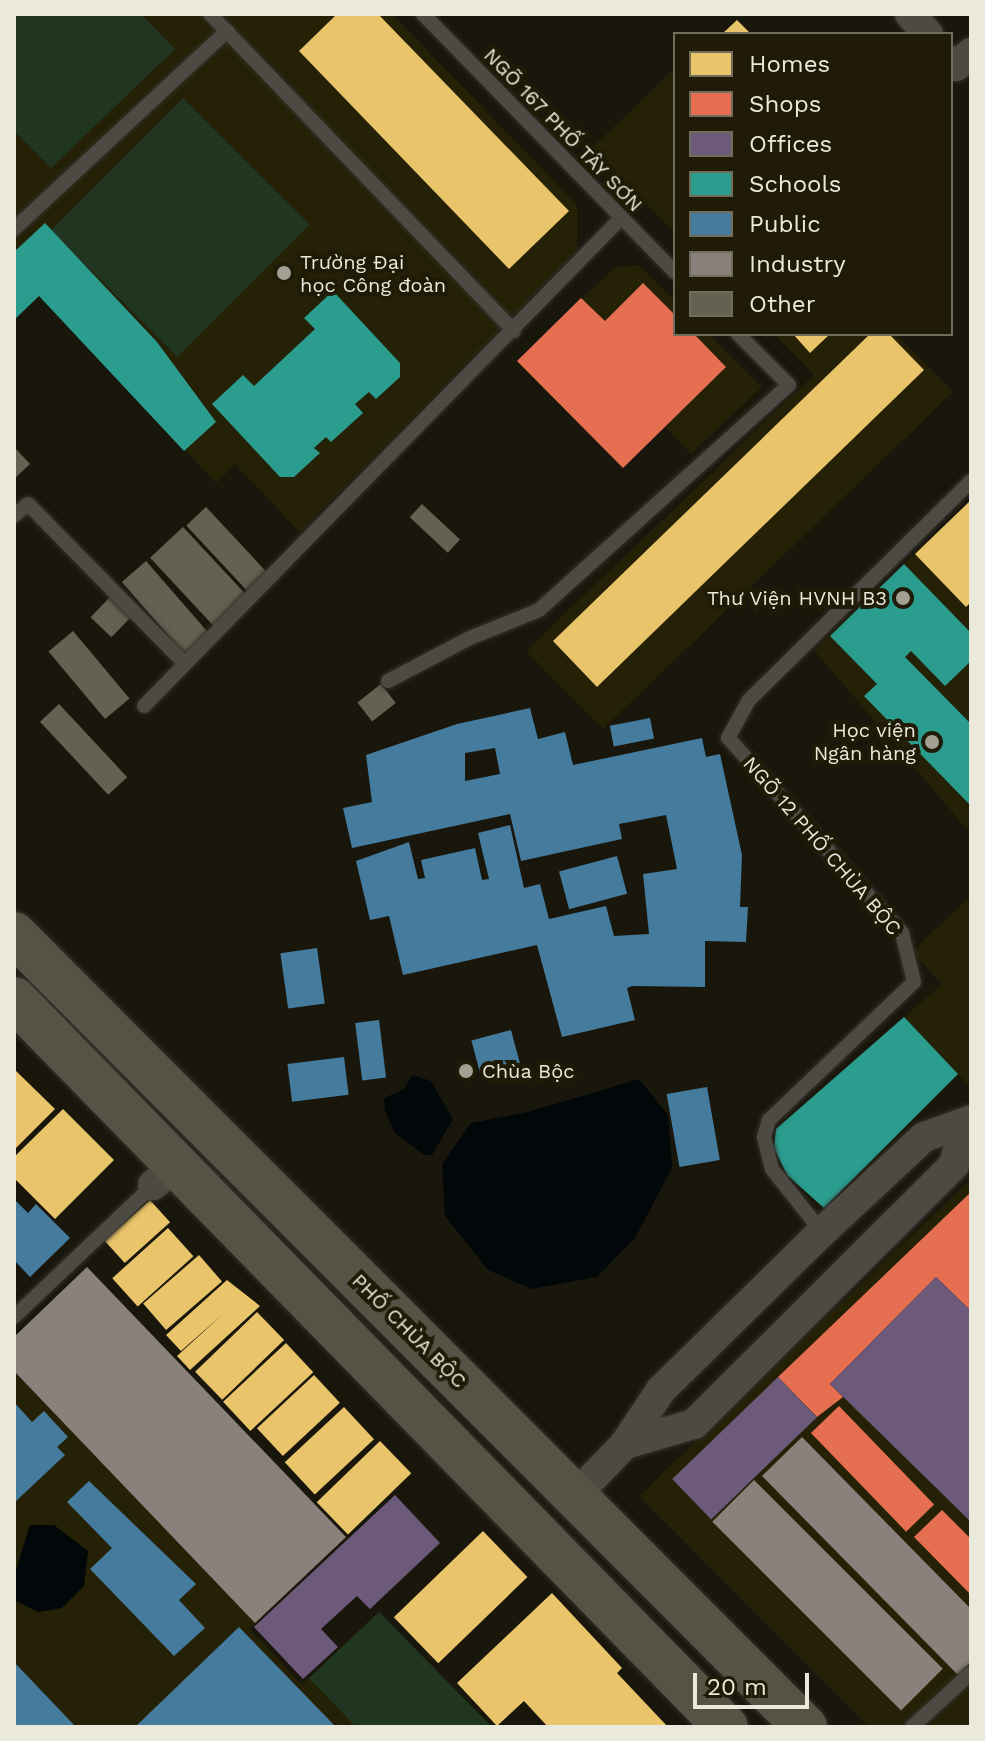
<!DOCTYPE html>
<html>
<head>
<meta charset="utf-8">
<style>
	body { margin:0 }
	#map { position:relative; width:985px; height:1741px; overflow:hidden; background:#19170c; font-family:"Work Sans",sans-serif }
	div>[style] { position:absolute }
	.built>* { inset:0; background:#252106 }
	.green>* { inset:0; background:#213621; transform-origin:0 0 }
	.water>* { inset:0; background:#020809 }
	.homes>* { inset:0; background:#e9c46a; transform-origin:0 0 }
	.shops>* { inset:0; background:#e76f51; transform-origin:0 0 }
	.offices>* { inset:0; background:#6d597a; transform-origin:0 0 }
	.schools>* { inset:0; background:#2a9d8f }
	.public>* { inset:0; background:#457b9d; transform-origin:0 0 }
	.industry>* { inset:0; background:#8a817c; transform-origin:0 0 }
	.building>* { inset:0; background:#646152; transform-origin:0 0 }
	.roads { filter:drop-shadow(0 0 2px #323029) drop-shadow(0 0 2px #323029) }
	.lane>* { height:14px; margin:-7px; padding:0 7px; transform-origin:7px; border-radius:7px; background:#4c4a42 }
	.street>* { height:30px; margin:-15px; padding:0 15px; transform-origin:15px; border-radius:15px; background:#4c4a42 }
	.primary>* { height:44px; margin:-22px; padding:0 22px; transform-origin:22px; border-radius:22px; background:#545345 }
	.dots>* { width:22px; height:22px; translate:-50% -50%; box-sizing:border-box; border:4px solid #1f1b06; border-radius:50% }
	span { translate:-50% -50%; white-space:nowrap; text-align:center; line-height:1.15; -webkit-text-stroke:8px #1f1b06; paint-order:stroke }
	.street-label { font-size:20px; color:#ebe9dc }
	.poi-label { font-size:20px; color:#ebe9dc }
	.left { translate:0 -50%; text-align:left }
	.right { translate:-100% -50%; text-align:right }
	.frame { position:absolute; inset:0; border:16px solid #ebe9dc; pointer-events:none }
	.legend { position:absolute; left:673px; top:32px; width:280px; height:304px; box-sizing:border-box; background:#1f1b06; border:2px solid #716d5c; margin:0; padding:10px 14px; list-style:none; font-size:24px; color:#ebe9dc }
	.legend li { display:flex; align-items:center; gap:16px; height:40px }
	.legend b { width:40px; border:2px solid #716d5c }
	.scale { position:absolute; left:693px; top:1673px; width:116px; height:36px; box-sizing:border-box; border:4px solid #ebe9dc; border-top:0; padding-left:10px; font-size:24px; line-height:28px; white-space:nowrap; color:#ebe9dc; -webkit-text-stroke:6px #1f1b06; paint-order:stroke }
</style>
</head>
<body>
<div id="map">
	<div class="built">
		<i style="clip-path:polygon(14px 14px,392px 14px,577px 205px,577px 251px,300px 532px,235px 464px,216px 483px,40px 296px,14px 318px)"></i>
		<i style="clip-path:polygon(675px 68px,675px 233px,592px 148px)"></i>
		<i style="clip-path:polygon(639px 265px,675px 301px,675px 334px,709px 334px,762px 387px,691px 454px,665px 427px,623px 468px,517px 361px,615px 267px)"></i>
		<i style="clip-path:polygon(774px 334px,896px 334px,953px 392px,603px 729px,526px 651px,814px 375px)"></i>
		<i style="clip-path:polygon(971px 500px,971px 834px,814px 650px)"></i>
		<i style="clip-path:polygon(971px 895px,971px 1088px,958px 1074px,824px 1208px,787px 1175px,774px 1148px,776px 1129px,942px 984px,912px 952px)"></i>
		<i style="clip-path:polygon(971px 1179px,971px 1727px,869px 1727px,639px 1496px)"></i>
		<i style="clip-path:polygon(87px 1267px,346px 1537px,250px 1629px,302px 1685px,379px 1612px,492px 1727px,14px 1727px,14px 1337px)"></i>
	</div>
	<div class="green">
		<i style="clip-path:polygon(14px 14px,141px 14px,175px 49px,51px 168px,14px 131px)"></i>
		<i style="left:183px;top:98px;width:179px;height:187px;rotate:45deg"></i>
		<i style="clip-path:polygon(379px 1612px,492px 1727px,356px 1727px,309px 1678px)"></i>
	</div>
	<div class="water">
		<i style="clip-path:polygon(413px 1075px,431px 1081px,453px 1119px,432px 1155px,424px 1155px,395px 1133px,385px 1111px,384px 1098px,403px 1090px)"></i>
		<i style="clip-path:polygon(639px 1079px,668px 1115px,672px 1168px,635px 1238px,597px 1277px,532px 1289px,488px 1270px,445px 1216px,442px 1164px,471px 1123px,528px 1112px)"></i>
		<i style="clip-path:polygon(30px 1525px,54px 1525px,88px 1551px,84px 1586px,62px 1608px,38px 1612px,14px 1600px,14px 1576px)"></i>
	</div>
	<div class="homes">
		<i style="clip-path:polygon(337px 14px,378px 14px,569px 211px,509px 269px,299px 51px)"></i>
		<i style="clip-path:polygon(737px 20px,751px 34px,722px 34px)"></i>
		<i style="clip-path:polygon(793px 334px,830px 334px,810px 353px)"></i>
		<i style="clip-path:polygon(870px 334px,889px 334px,924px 370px,597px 687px,553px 641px)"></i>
		<i style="clip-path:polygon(971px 500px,971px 602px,966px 607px,915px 554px)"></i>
		<i style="clip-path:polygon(14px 1069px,55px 1109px,14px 1150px)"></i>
		<i style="clip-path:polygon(63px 1109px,114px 1160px,55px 1219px,14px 1178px,14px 1157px)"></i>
		<i style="left:150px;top:1200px;width:30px;height:61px;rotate:48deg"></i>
		<i style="left:168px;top:1228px;width:38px;height:75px;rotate:48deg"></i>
		<i style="left:199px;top:1255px;width:35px;height:74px;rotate:49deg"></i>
		<i style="clip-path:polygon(227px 1280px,260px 1306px,190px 1370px,177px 1356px,223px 1314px,181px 1351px,166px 1335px)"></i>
		<i style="left:257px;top:1312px;width:39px;height:86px;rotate:46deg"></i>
		<i style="left:286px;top:1343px;width:40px;height:86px;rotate:47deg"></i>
		<i style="left:314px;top:1375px;width:38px;height:78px;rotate:47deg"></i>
		<i style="left:344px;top:1407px;width:44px;height:81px;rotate:47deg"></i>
		<i style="left:380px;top:1441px;width:45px;height:88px;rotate:46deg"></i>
		<i style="left:483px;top:1531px;width:64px;height:124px;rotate:46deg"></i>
		<i style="clip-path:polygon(552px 1593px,622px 1668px,617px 1673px,668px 1727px,548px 1727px,524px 1701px,497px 1726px,457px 1683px)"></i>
	</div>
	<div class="shops">
		<i style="clip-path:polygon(643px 283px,675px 315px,675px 334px,694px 334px,726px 367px,623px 468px,517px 361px,581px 298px,605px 321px)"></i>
		<i style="clip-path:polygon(971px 1192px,971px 1311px,936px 1277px,830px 1384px,843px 1397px,817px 1417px,778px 1377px)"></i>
		<i style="left:839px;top:1406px;width:137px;height:39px;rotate:46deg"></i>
		<i style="clip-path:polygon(942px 1510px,971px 1539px,971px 1595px,914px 1537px)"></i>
	</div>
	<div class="offices">
		<i style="clip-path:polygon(936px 1277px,971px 1311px,971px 1522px,830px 1384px)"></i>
		<i style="left:778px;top:1377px;width:56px;height:147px;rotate:46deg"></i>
		<i style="clip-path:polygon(395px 1495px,440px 1543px,370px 1609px,357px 1596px,321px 1629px,338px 1647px,303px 1679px,254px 1627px)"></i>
	</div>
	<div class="schools">
		<i style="clip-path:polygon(45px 223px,157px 342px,216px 422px,184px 451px,39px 296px,14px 320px,14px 252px)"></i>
		<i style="clip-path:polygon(333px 291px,400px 363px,400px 377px,376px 399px,369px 392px,355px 404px,363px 413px,331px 442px,326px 437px,314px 448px,320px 453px,294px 477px,280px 477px,212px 404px,243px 375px,254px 386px,315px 329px,304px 318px)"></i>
		<i style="clip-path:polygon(904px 564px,971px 633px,971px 661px,945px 686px,911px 651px,905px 657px,971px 724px,971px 806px,864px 696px,877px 684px,830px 636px)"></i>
		<i style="clip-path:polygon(904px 1017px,958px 1074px,824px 1208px,787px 1175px,774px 1148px,776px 1129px)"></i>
	</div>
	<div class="public">
		<i style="clip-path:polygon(evenodd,530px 708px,538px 739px,565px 732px,573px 765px,702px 738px,706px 757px,720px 754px,742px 855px,740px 907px,748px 907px,746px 942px,705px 941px,705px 987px,632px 986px,627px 988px,635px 1020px,562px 1037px,537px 945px,403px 975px,389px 916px,370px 920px,356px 861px,409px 842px,418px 879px,425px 878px,421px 860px,475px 848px,482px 880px,489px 879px,478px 833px,510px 825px,524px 888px,540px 884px,549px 919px,606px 906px,614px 936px,649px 934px,643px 874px,677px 869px,666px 815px,619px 824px,622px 839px,521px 861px,510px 814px,352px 848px,343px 808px,372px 802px,366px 755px,457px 724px,530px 708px,495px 748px,500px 774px,465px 781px,465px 753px,495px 748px)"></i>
		<i style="left:650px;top:718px;width:21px;height:41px;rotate:79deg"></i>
		<i style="left:617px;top:856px;width:39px;height:60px;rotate:75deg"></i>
		<i style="left:317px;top:948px;width:56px;height:37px;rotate:82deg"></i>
		<i style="left:379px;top:1020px;width:58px;height:24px;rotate:83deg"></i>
		<i style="left:511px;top:1030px;width:34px;height:41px;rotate:75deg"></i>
		<i style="left:344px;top:1057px;width:38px;height:57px;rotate:83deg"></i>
		<i style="left:707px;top:1087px;width:74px;height:41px;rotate:80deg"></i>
		<i style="clip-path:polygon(14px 1199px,28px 1213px,36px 1204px,70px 1238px,30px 1277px,14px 1260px)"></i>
		<i style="clip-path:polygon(14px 1402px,32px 1422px,44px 1411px,68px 1437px,57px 1447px,65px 1455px,14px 1503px)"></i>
		<i style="clip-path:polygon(89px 1481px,196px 1584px,179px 1600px,205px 1628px,174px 1656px,90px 1569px,112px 1548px,67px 1502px)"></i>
		<i style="clip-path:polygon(239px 1627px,336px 1727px,135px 1727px)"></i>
		<i style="clip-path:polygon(14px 1662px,76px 1727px,14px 1727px)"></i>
	</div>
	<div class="industry">
		<i style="clip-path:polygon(87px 1267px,346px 1537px,255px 1623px,14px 1371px,14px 1337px)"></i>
		<i style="clip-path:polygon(802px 1437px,971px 1609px,971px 1662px,958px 1675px,762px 1476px)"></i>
		<i style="left:754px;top:1480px;width:267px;height:59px;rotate:45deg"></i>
	</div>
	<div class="building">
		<i style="clip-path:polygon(14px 447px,30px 464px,14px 479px)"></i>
		<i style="left:422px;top:504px;width:52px;height:18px;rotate:43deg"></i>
		<i style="left:206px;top:507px;width:95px;height:27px;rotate:47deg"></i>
		<i style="left:183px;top:527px;width:96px;height:45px;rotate:47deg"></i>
		<i style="left:146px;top:561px;width:99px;height:32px;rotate:49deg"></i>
		<i style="left:110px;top:597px;width:29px;height:28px;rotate:44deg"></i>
		<i style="left:73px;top:631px;width:88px;height:32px;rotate:50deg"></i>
		<i style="left:381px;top:684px;width:24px;height:30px;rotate:52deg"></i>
		<i style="left:59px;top:704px;width:100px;height:26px;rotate:47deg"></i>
	</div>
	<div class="roads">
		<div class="lane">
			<i style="left:210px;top:14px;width:439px;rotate:46.2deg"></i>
			<i style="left:423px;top:14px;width:361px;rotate:45.7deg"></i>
			<i style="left:14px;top:229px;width:291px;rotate:-42.9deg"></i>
			<i style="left:14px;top:516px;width:18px;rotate:-41deg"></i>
			<i style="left:28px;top:504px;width:224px;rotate:45.5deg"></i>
			<i style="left:388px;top:681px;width:93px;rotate:-27.7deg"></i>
			<i style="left:470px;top:638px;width:74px;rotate:-22.1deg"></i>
			<i style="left:539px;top:610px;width:336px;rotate:-42deg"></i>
			<i style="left:789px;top:385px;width:72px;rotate:-135deg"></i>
			<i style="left:144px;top:706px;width:682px;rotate:-45.65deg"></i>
			<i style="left:822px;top:1232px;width:80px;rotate:-128.4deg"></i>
			<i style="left:772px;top:1169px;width:33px;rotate:-104deg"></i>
			<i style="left:764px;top:1137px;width:18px;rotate:-74deg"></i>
			<i style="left:769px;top:1120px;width:200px;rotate:-43.6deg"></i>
			<i style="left:914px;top:982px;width:50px;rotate:-103.8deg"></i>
			<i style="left:902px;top:933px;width:261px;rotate:-131.7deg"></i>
			<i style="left:728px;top:738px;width:43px;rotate:-61.1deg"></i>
			<i style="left:749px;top:700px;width:312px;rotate:-44.6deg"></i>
			<i style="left:14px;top:1317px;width:192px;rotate:-43.5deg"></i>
			<i style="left:912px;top:1727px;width:80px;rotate:-42.5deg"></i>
		</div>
		<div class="street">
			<i style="left:910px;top:14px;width:27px;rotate:48deg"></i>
			<i style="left:951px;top:61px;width:7px;rotate:45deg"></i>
			<i style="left:956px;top:66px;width:20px;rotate:-41deg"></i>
			<i style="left:153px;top:1185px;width:33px;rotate:-39deg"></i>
			<i style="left:625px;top:1444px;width:72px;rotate:-16.2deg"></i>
			<i style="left:694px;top:1424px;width:367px;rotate:-44.9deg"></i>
			<i style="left:954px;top:1165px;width:39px;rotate:-75deg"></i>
			<i style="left:575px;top:1496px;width:72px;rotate:-46.1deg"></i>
			<i style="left:625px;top:1444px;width:65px;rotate:-56.3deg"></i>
			<i style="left:661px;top:1390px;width:226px;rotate:-44.5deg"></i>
			<i style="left:822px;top:1232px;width:139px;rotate:-43deg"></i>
			<i style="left:924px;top:1137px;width:50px;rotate:-19.9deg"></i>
		</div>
		<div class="primary">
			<i style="left:14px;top:934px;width:1120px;rotate:45.07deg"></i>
			<i style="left:14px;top:999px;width:1018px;rotate:45.64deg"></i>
		</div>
	</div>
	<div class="dots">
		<i style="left:284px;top:273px;background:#a2a093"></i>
		<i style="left:903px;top:598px;background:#a2a093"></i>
		<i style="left:932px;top:742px;background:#a2a093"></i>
		<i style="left:466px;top:1071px;background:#a2a093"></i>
	</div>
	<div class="street-label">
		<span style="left:563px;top:130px;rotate:46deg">NGÕ 167 PHỐ TÂY SƠN</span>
		<span style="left:822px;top:846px;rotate:49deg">NGÕ 12 PHỐ CHÙA BỘC</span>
		<span style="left:409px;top:1331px;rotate:45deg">PHỐ CHÙA BỘC</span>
	</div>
	<div class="poi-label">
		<span class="left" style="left:300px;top:274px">Trường Đại<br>học Công đoàn</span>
		<span class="right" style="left:887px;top:598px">Thư Viện HVNH B3</span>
		<span class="right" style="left:916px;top:742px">Học viện<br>Ngân hàng</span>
		<span class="left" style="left:482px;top:1071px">Chùa Bộc</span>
	</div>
	<div class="frame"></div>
	<ul class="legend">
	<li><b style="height:22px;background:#e9c46a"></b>Homes</li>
	<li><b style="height:22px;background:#e76f51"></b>Shops</li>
	<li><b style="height:22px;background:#6d597a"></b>Offices</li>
	<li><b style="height:22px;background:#2a9d8f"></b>Schools</li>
	<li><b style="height:22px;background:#457b9d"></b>Public</li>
	<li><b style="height:22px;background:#8a817c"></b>Industry</li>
	<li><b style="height:22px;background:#646152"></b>Other</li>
	</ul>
	<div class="scale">20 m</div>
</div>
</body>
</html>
